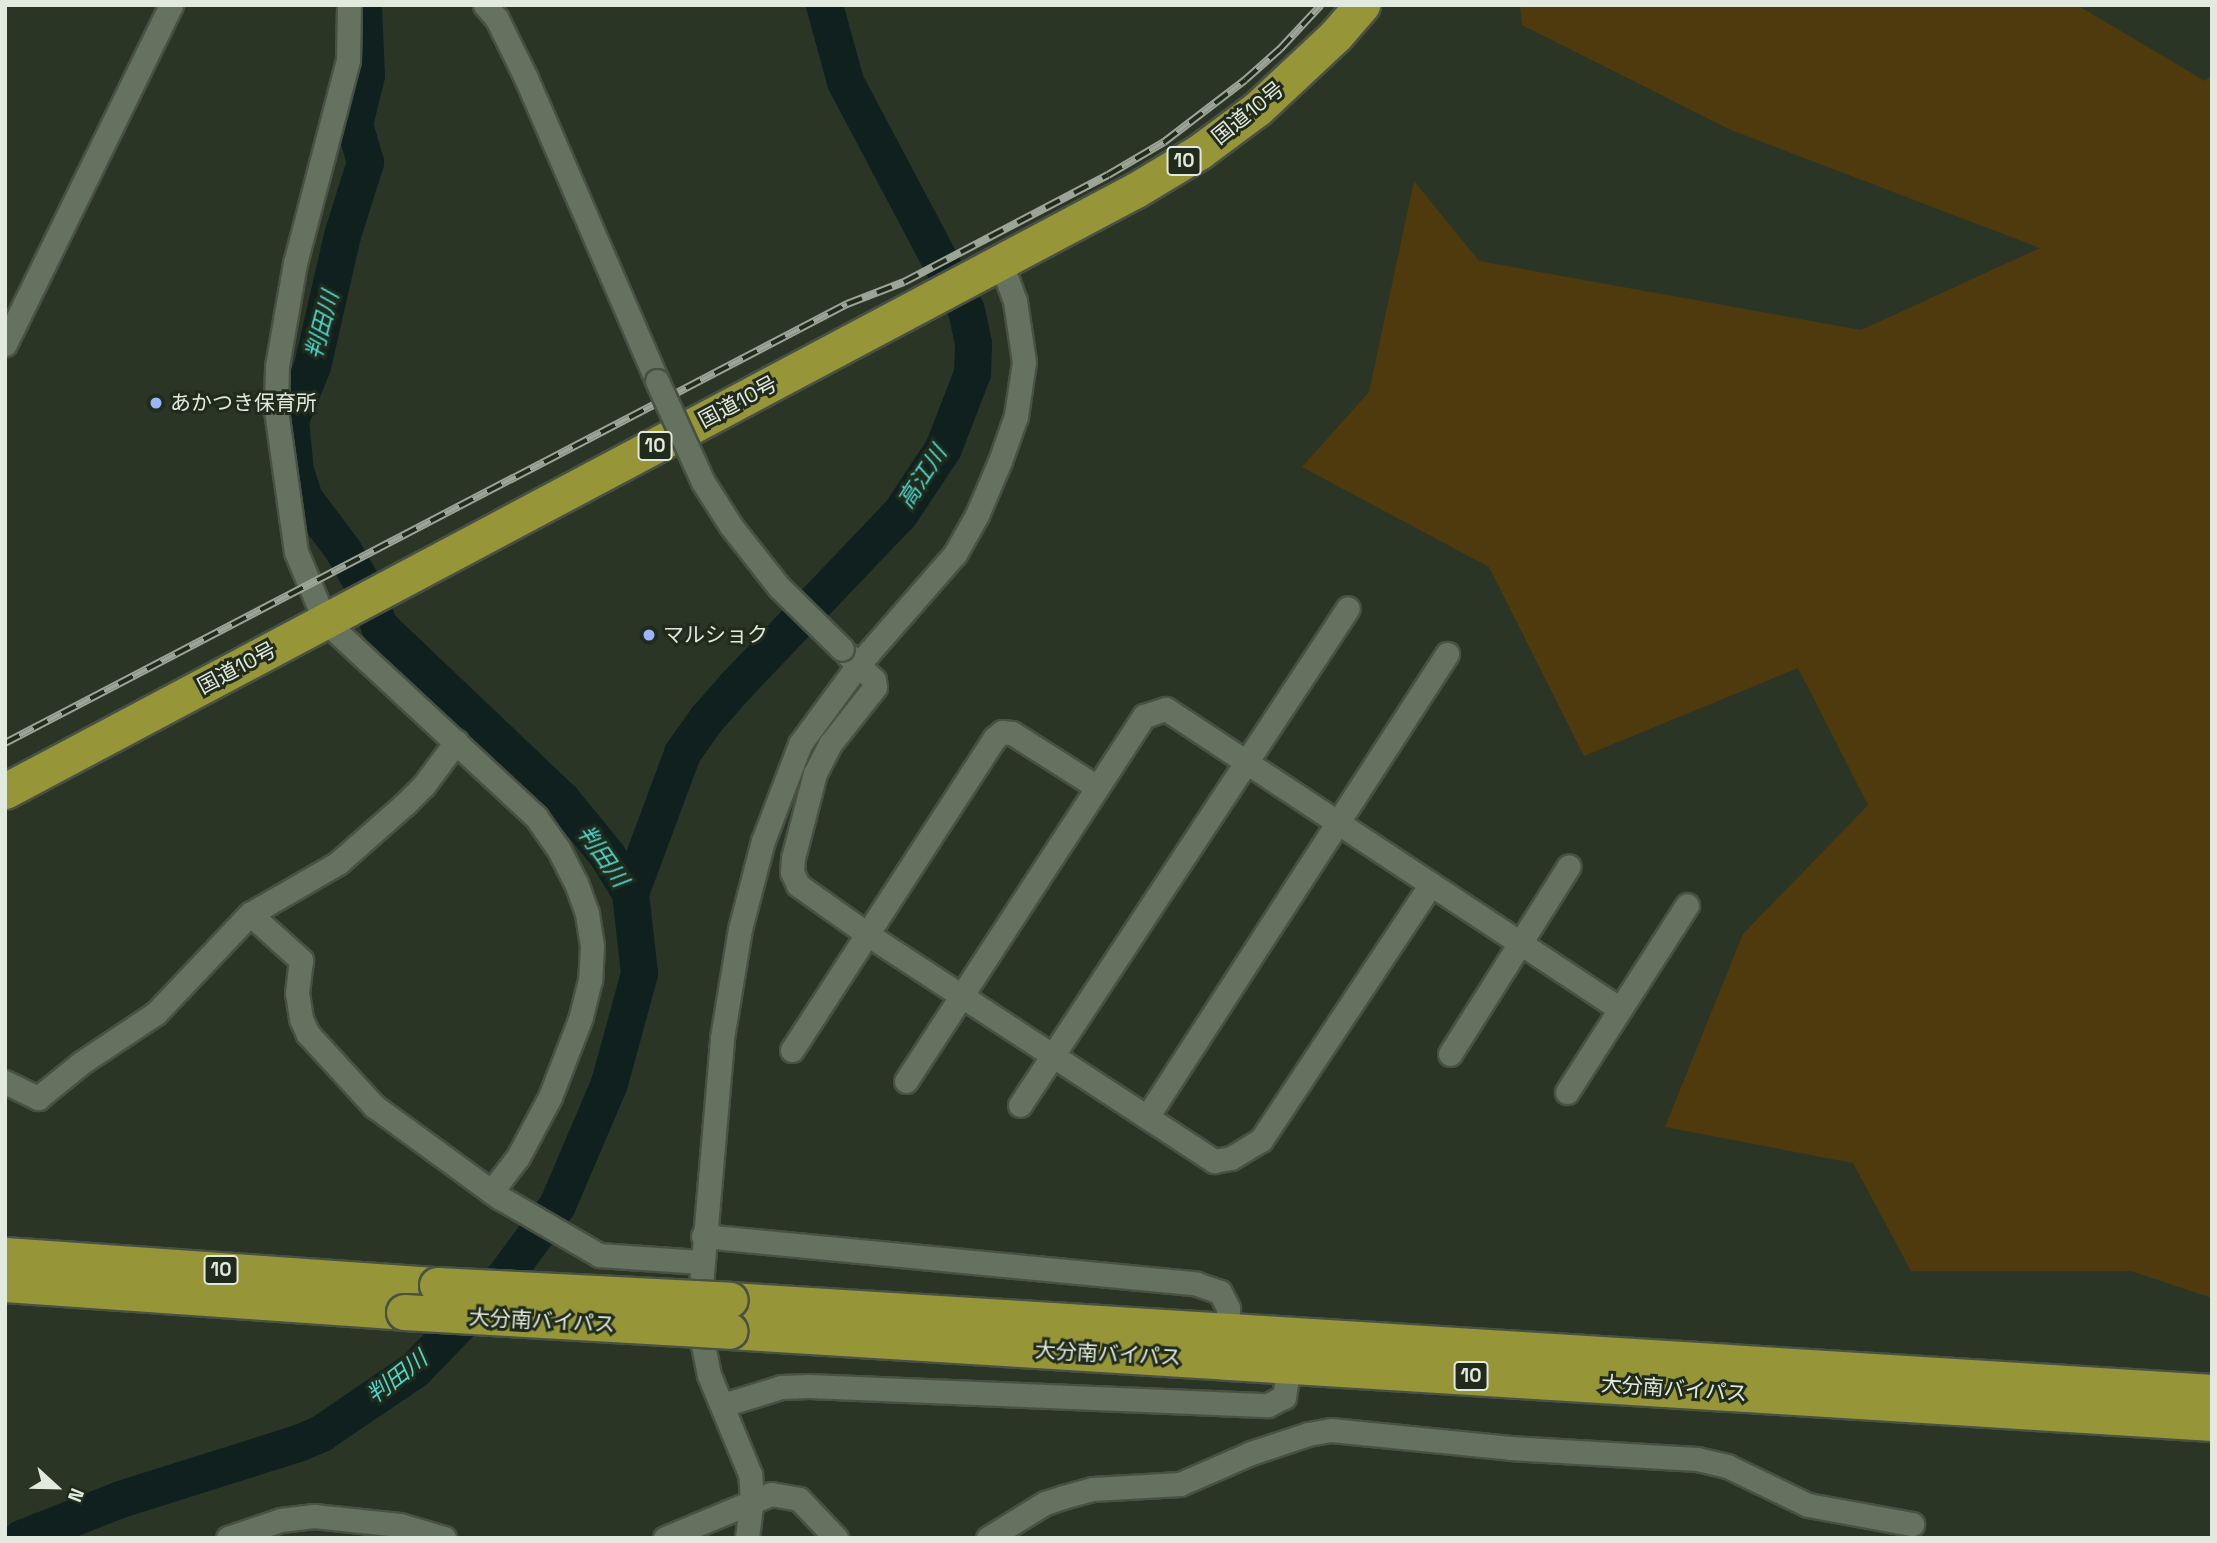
<!DOCTYPE html>
<meta charset="utf-8">
<style>
body{margin:0}
#map{position:relative;width:2217px;height:1543px;overflow:hidden;background:#2a3525;font-family:"Space Grotesk","Noto Sans JP",sans-serif}
div>[style]{position:absolute}
[style*='--x']{left:calc(var(--x)*1px);top:calc(var(--y)*1px);width:calc(var(--w)*1px);rotate:calc(var(--a)*1deg)}
.green>*{inset:0;background:#4f3a0d}
.river>*{height:37px;margin:-18.5px;padding:0 18.5px;transform-origin:18.5px;border-radius:18.5px;background:#0f201f}
.roads{filter:drop-shadow(2px 0 #485143) drop-shadow(-2px 0 #485143) drop-shadow(0 2px #485143) drop-shadow(0 -2px #485143)}
.minor>*{height:23px;margin:-11.5px;padding:0 11.5px;transform-origin:11.5px;border-radius:11.5px;background:#65725f}
.highway>*{height:35px;margin:-17.5px;padding:0 17.5px;transform-origin:17.5px;border-radius:17.5px;background:#969639}
.rail>*{height:8px;margin-top:-4px;transform-origin:0;background:repeating-linear-gradient(90deg,#202b1b 0 16px,#9ca498 0 32px);box-sizing:border-box;border-block:2px solid #9ca498}
.bridges{filter:drop-shadow(2px 0 #485143) drop-shadow(-2px 0 #485143) drop-shadow(0 2px #485143) drop-shadow(0 -2px #485143)}
.minor-bridge>*{height:23px;margin:-11.5px;padding:0 11.5px;transform-origin:11.5px;border-radius:11.5px;background:#65725f}
.highway-bridge>*{height:35px;margin:-17.5px;padding:0 17.5px;transform-origin:17.5px;border-radius:17.5px;background:#969639}
.dots>*{width:19px;height:19px;translate:-50% -50%;box-sizing:border-box;border:4px solid #202b1b;border-radius:50%}
span{translate:-50% -50%;white-space:nowrap;text-align:center;line-height:1.15;-webkit-text-stroke:6px #202b1b;paint-order:stroke}
.shield-label span{padding:2px 5px;background:#202b1b;border:2px solid;border-radius:5px;-webkit-text-stroke-width:0}
.shield-label{font-size:19px;color:#e2e9de;font-weight:700}
.street-label{font-size:21px;color:#e2e9de}
.poi-label{font-size:21px;color:#e2e9de}
.left{translate:0 -50%;text-align:left}
.water-label{font-size:23px;color:#4bd7ce;font-style:italic}
.frame{position:absolute;inset:0;border:7px solid #e2e9de;pointer-events:none}
.north{position:absolute;left:21px;top:1452px;width:70px;height:70px;-webkit-text-stroke:5px #202b1b;paint-order:stroke;rotate:112deg;font-size:19px;font-weight:700;line-height:28px;text-align:center;color:#e2e9de}
.north::after{content:'';display:block;margin:auto;width:24px;height:32px;background:#e2e9de;clip-path:polygon(50% 0,100% 100%,50% 72%,0 100%)}
</style>
<div id="map">
<div class="green">
<div style="clip-path:polygon(1520px 5px,2077px 5px,2205px 81px,2212px 74px,2212px 1298px,2131px 1271px,1911px 1271px,1853px 1163px,1665px 1127px,1743px 934px,1868px 805px,1798px 668px,1584px 756px,1489px 567px,1302px 467px,1369px 392px,1414px 181px,1479px 261px,1861px 330px,2040px 248px,1731px 130px,1522px 25px)"></div>
</div>
<div class="river">
<div style="--x:630;--y:893;--w:149;--a:-69.6"></div>
<div style="--x:682;--y:753;--w:42;--a:-54.8"></div>
<div style="--x:706;--y:719;--w:44;--a:-48.7"></div>
<div style="--x:735;--y:686;--w:239;--a:-46.4"></div>
<div style="--x:900;--y:513;--w:78;--a:-56.5"></div>
<div style="--x:943;--y:448;--w:80;--a:-68.9"></div>
<div style="--x:972;--y:373;--w:30;--a:-88"></div>
<div style="--x:973;--y:343;--w:34;--a:-102"></div>
<div style="--x:966;--y:310;--w:259;--a:-117.9"></div>
<div style="--x:845;--y:81;--w:79;--a:-105.4"></div>
<div style="--x:21;--y:1538;--w:106;--a:-21.5"></div>
<div style="--x:120;--y:1499;--w:187;--a:-17.5"></div>
<div style="--x:298;--y:1443;--w:25;--a:-23"></div>
<div style="--x:321;--y:1433;--w:114;--a:-34.2"></div>
<div style="--x:415;--y:1369;--w:127;--a:-46"></div>
<div style="--x:503;--y:1278;--w:91;--a:-53.5"></div>
<div style="--x:557;--y:1205;--w:133;--a:-66.9"></div>
<div style="--x:609;--y:1083;--w:114;--a:-74.7"></div>
<div style="--x:639;--y:973;--w:81;--a:-96.4"></div>
<div style="--x:630;--y:893;--w:44;--a:-121.2"></div>
<div style="--x:607;--y:855;--w:71;--a:-129.3"></div>
<div style="--x:562;--y:800;--w:253;--a:-136.4"></div>
<div style="--x:379;--y:626;--w:42;--a:-111"></div>
<div style="--x:364;--y:587;--w:43;--a:-119.6"></div>
<div style="--x:343;--y:550;--w:65;--a:-126.9"></div>
<div style="--x:304;--y:498;--w:28;--a:-108"></div>
<div style="--x:295;--y:471;--w:51;--a:-95.6"></div>
<div style="--x:290;--y:420;--w:58;--a:-67.8"></div>
<div style="--x:312;--y:366;--w:134;--a:-77.1"></div>
<div style="--x:342;--y:235;--w:77;--a:-72.5"></div>
<div style="--x:365;--y:162;--w:40;--a:-106"></div>
<div style="--x:354;--y:124;--w:50;--a:-76.2"></div>
<div style="--x:366;--y:75;--w:70;--a:-92.5"></div>
</div>
<div class="roads">
<div class="minor">
<div style="--x:349;--y:5;--w:55;--a:91"></div>
<div style="--x:348;--y:60;--w:210;--a:104.6"></div>
<div style="--x:295;--y:263;--w:105;--a:99.9"></div>
<div style="--x:277;--y:366;--w:44;--a:91.3"></div>
<div style="--x:276;--y:410;--w:143;--a:82"></div>
<div style="--x:296;--y:552;--w:75;--a:67.2"></div>
<div style="--x:325;--y:621;--w:288;--a:42.9"></div>
<div style="--x:536;--y:817;--w:38;--a:55"></div>
<div style="--x:558;--y:848;--w:39;--a:63"></div>
<div style="--x:576;--y:883;--w:33;--a:70"></div>
<div style="--x:587;--y:914;--w:32;--a:81"></div>
<div style="--x:592;--y:946;--w:34;--a:93"></div>
<div style="--x:590;--y:980;--w:38;--a:104"></div>
<div style="--x:581;--y:1017;--w:86;--a:111.2"></div>
<div style="--x:550;--y:1097;--w:68;--a:118.1"></div>
<div style="--x:518;--y:1157;--w:44;--a:127.6"></div>
<div style="--x:485;--y:5;--w:18;--a:49"></div>
<div style="--x:497;--y:19;--w:66;--a:63.8"></div>
<div style="--x:526;--y:78;--w:330;--a:66.6"></div>
<div style="--x:5;--y:344;--w:377;--a:-63.9"></div>
<div style="--x:848;--y:655;--w:36;--a:44"></div>
<div style="--x:874;--y:680;--w:7;--a:82"></div>
<div style="--x:875;--y:687;--w:73;--a:128.3"></div>
<div style="--x:830;--y:744;--w:33;--a:117"></div>
<div style="--x:815;--y:773;--w:88;--a:104.5"></div>
<div style="--x:793;--y:858;--w:14;--a:94"></div>
<div style="--x:792;--y:872;--w:14;--a:65"></div>
<div style="--x:798;--y:885;--w:85;--a:35.4"></div>
<div style="--x:867;--y:934;--w:415;--a:33.2"></div>
<div style="--x:1214;--y:1161;--w:17;--a:-10"></div>
<div style="--x:1231;--y:1158;--w:35;--a:-31"></div>
<div style="--x:1261;--y:1140;--w:307;--a:-56.4"></div>
<div style="--x:250;--y:914;--w:69;--a:42"></div>
<div style="--x:301;--y:960;--w:33;--a:97"></div>
<div style="--x:297;--y:993;--w:26;--a:81"></div>
<div style="--x:301;--y:1019;--w:17;--a:65"></div>
<div style="--x:308;--y:1034;--w:98;--a:47.5"></div>
<div style="--x:374;--y:1106;--w:155;--a:36.1"></div>
<div style="--x:499;--y:1197;--w:116;--a:30.1"></div>
<div style="--x:599;--y:1255;--w:102;--a:3.9"></div>
<div style="--x:792;--y:1050;--w:372;--a:-57"></div>
<div style="--x:995;--y:738;--w:9;--a:-41"></div>
<div style="--x:1002;--y:732;--w:10;--a:6"></div>
<div style="--x:1012;--y:733;--w:101;--a:32.4"></div>
<div style="--x:1450;--y:1054;--w:222;--a:-57.7"></div>
<div style="--x:906;--y:1081;--w:436;--a:-56.9"></div>
<div style="--x:1144;--y:716;--w:23;--a:-18"></div>
<div style="--x:1166;--y:709;--w:544;--a:33.46"></div>
<div style="--x:5;--y:1082;--w:37;--a:26"></div>
<div style="--x:38;--y:1098;--w:55;--a:-39.1"></div>
<div style="--x:81;--y:1063;--w:90;--a:-33.7"></div>
<div style="--x:156;--y:1013;--w:137;--a:-46.5"></div>
<div style="--x:250;--y:914;--w:102;--a:-30.1"></div>
<div style="--x:338;--y:863;--w:89;--a:-41.4"></div>
<div style="--x:405;--y:804;--w:27;--a:-45"></div>
<div style="--x:424;--y:785;--w:54;--a:-53.3"></div>
<div style="--x:1567;--y:1092;--w:222;--a:-57.3"></div>
<div style="--x:1020;--y:1105;--w:595;--a:-56.58"></div>
<div style="--x:1147;--y:1117;--w:552;--a:-57.06"></div>
<div style="--x:703;--y:1236;--w:496;--a:5.5"></div>
<div style="--x:1197;--y:1284;--w:24;--a:19"></div>
<div style="--x:1220;--y:1292;--w:18;--a:63"></div>
<div style="--x:1228;--y:1308;--w:22;--a:90"></div>
<div style="--x:723;--y:1405;--w:61;--a:-17.2"></div>
<div style="--x:781;--y:1387;--w:28;--a:-2"></div>
<div style="--x:809;--y:1386;--w:459;--a:2.4"></div>
<div style="--x:1268;--y:1405;--w:18;--a:-27"></div>
<div style="--x:1284;--y:1397;--w:32;--a:-81"></div>
<div style="--x:228;--y:1538;--w:56;--a:-18.8"></div>
<div style="--x:281;--y:1520;--w:33;--a:-7"></div>
<div style="--x:314;--y:1516;--w:86;--a:6"></div>
<div style="--x:400;--y:1525;--w:46;--a:16.5"></div>
<div style="--x:665;--y:1538;--w:115;--a:-22.5"></div>
<div style="--x:771;--y:1494;--w:28;--a:10"></div>
<div style="--x:799;--y:1499;--w:54;--a:46.5"></div>
<div style="--x:747;--y:1538;--w:38;--a:-83"></div>
<div style="--x:752;--y:1500;--w:26;--a:-94"></div>
<div style="--x:750;--y:1474;--w:107;--a:-112.5"></div>
<div style="--x:709;--y:1375;--w:56;--a:-101.3"></div>
<div style="--x:698;--y:1320;--w:283;--a:-85.1"></div>
<div style="--x:722;--y:1038;--w:110;--a:-80.6"></div>
<div style="--x:740;--y:929;--w:91;--a:-75.4"></div>
<div style="--x:763;--y:841;--w:104;--a:-69.1"></div>
<div style="--x:800;--y:744;--w:98;--a:-53.7"></div>
<div style="--x:858;--y:665;--w:147;--a:-48.9"></div>
<div style="--x:955;--y:554;--w:45;--a:-60.6"></div>
<div style="--x:977;--y:515;--w:59;--a:-66.9"></div>
<div style="--x:1000;--y:461;--w:48;--a:-70.4"></div>
<div style="--x:1016;--y:416;--w:55;--a:-81.6"></div>
<div style="--x:1024;--y:362;--w:62;--a:-98.4"></div>
<div style="--x:1015;--y:301;--w:40;--a:-110.2"></div>
<div style="--x:988;--y:1538;--w:67;--a:-31.6"></div>
<div style="--x:1045;--y:1503;--w:19;--a:-18"></div>
<div style="--x:1063;--y:1497;--w:31;--a:-15"></div>
<div style="--x:1093;--y:1489;--w:87;--a:-3.3"></div>
<div style="--x:1180;--y:1484;--w:77;--a:-23.6"></div>
<div style="--x:1251;--y:1453;--w:60;--a:-18.4"></div>
<div style="--x:1308;--y:1434;--w:23;--a:-10"></div>
<div style="--x:1331;--y:1430;--w:180;--a:5.7"></div>
<div style="--x:1510;--y:1448;--w:187;--a:3.4"></div>
<div style="--x:1697;--y:1459;--w:31;--a:13"></div>
<div style="--x:1727;--y:1466;--w:90;--a:25.7"></div>
<div style="--x:1808;--y:1505;--w:106;--a:10.4"></div>
</div>
<div class="highway">
<div style="--x:5;--y:791;--w:1281;--a:-27.99"></div>
<div style="--x:1136;--y:190;--w:74;--a:-31.1"></div>
<div style="--x:1199;--y:152;--w:72;--a:-36.6"></div>
<div style="--x:1257;--y:109;--w:108;--a:-43.1"></div>
<div style="--x:1336;--y:35;--w:40;--a:-49"></div>
<div style="--x:5;--y:1255;--w:433;--a:4"></div>
<div style="--x:5;--y:1284;--w:400;--a:4"></div>
<div style="--x:730;--y:1300;--w:1485;--a:3.55"></div>
<div style="--x:729;--y:1331;--w:1486;--a:3.55"></div>
</div>
</div>
<div class="rail">
<div style="--x:5;--y:743;--w:950;--a:-27.54"></div>
<div style="--x:847;--y:304;--w:61;--a:-21.1"></div>
<div style="--x:904;--y:282;--w:230;--a:-27.7"></div>
<div style="--x:1108;--y:175;--w:65;--a:-30.5"></div>
<div style="--x:1164;--y:142;--w:102;--a:-37.4"></div>
<div style="--x:1245;--y:80;--w:47;--a:-41.5"></div>
<div style="--x:1280;--y:49;--w:60;--a:-47"></div>
</div>
<div class="bridges">
<div class="minor-bridge">
<div style="--x:657;--y:381;--w:111;--a:65.5"></div>
<div style="--x:703;--y:482;--w:52;--a:57.5"></div>
<div style="--x:731;--y:526;--w:78;--a:51.8"></div>
<div style="--x:779;--y:587;--w:88;--a:44.5"></div>
</div>
<div class="highway-bridge">
<div style="--x:437;--y:1285;--w:293;--a:2.9"></div>
<div style="--x:404;--y:1312;--w:326;--a:3.3"></div>
</div>
</div>
<div class="dots">
<div style="left:156px;top:403px;background:#9ab5fd"></div>
<div style="left:649px;top:635px;background:#9ab5fd"></div>
</div>
<div class="shield-label">
<span style="left:1184px;top:161px">10</span>
<span style="left:655px;top:446px">10</span>
<span style="left:221px;top:1270px">10</span>
<span style="left:1471px;top:1376px">10</span>
</div>
<div class="street-label">
<span style="left:1248px;top:113px;rotate:-39deg">国道10号</span>
<span style="left:738px;top:402px;rotate:-28deg">国道10号</span>
<span style="left:237px;top:668px;rotate:-28deg">国道10号</span>
<span style="left:542px;top:1321px;rotate:3deg">大分南バイパス</span>
<span style="left:1108px;top:1354px;rotate:3deg">大分南バイパス</span>
<span style="left:1674px;top:1389px;rotate:4deg">大分南バイパス</span>
</div>
<div class="poi-label">
<span class="left" style="left:170px;top:403px">あかつき保育所</span>
<span class="left" style="left:663px;top:635px">マルショク</span>
</div>
<div class="water-label">
<span style="left:322px;top:325px;rotate:-75deg">判田川</span>
<span style="left:922px;top:477px;rotate:-57deg">高江川</span>
<span style="left:603px;top:856px;rotate:55deg">判田川</span>
<span style="left:397px;top:1377px;rotate:-38deg">判田川</span>
</div>
<div class="frame"></div>
<div class="north">N</div>
</div>
